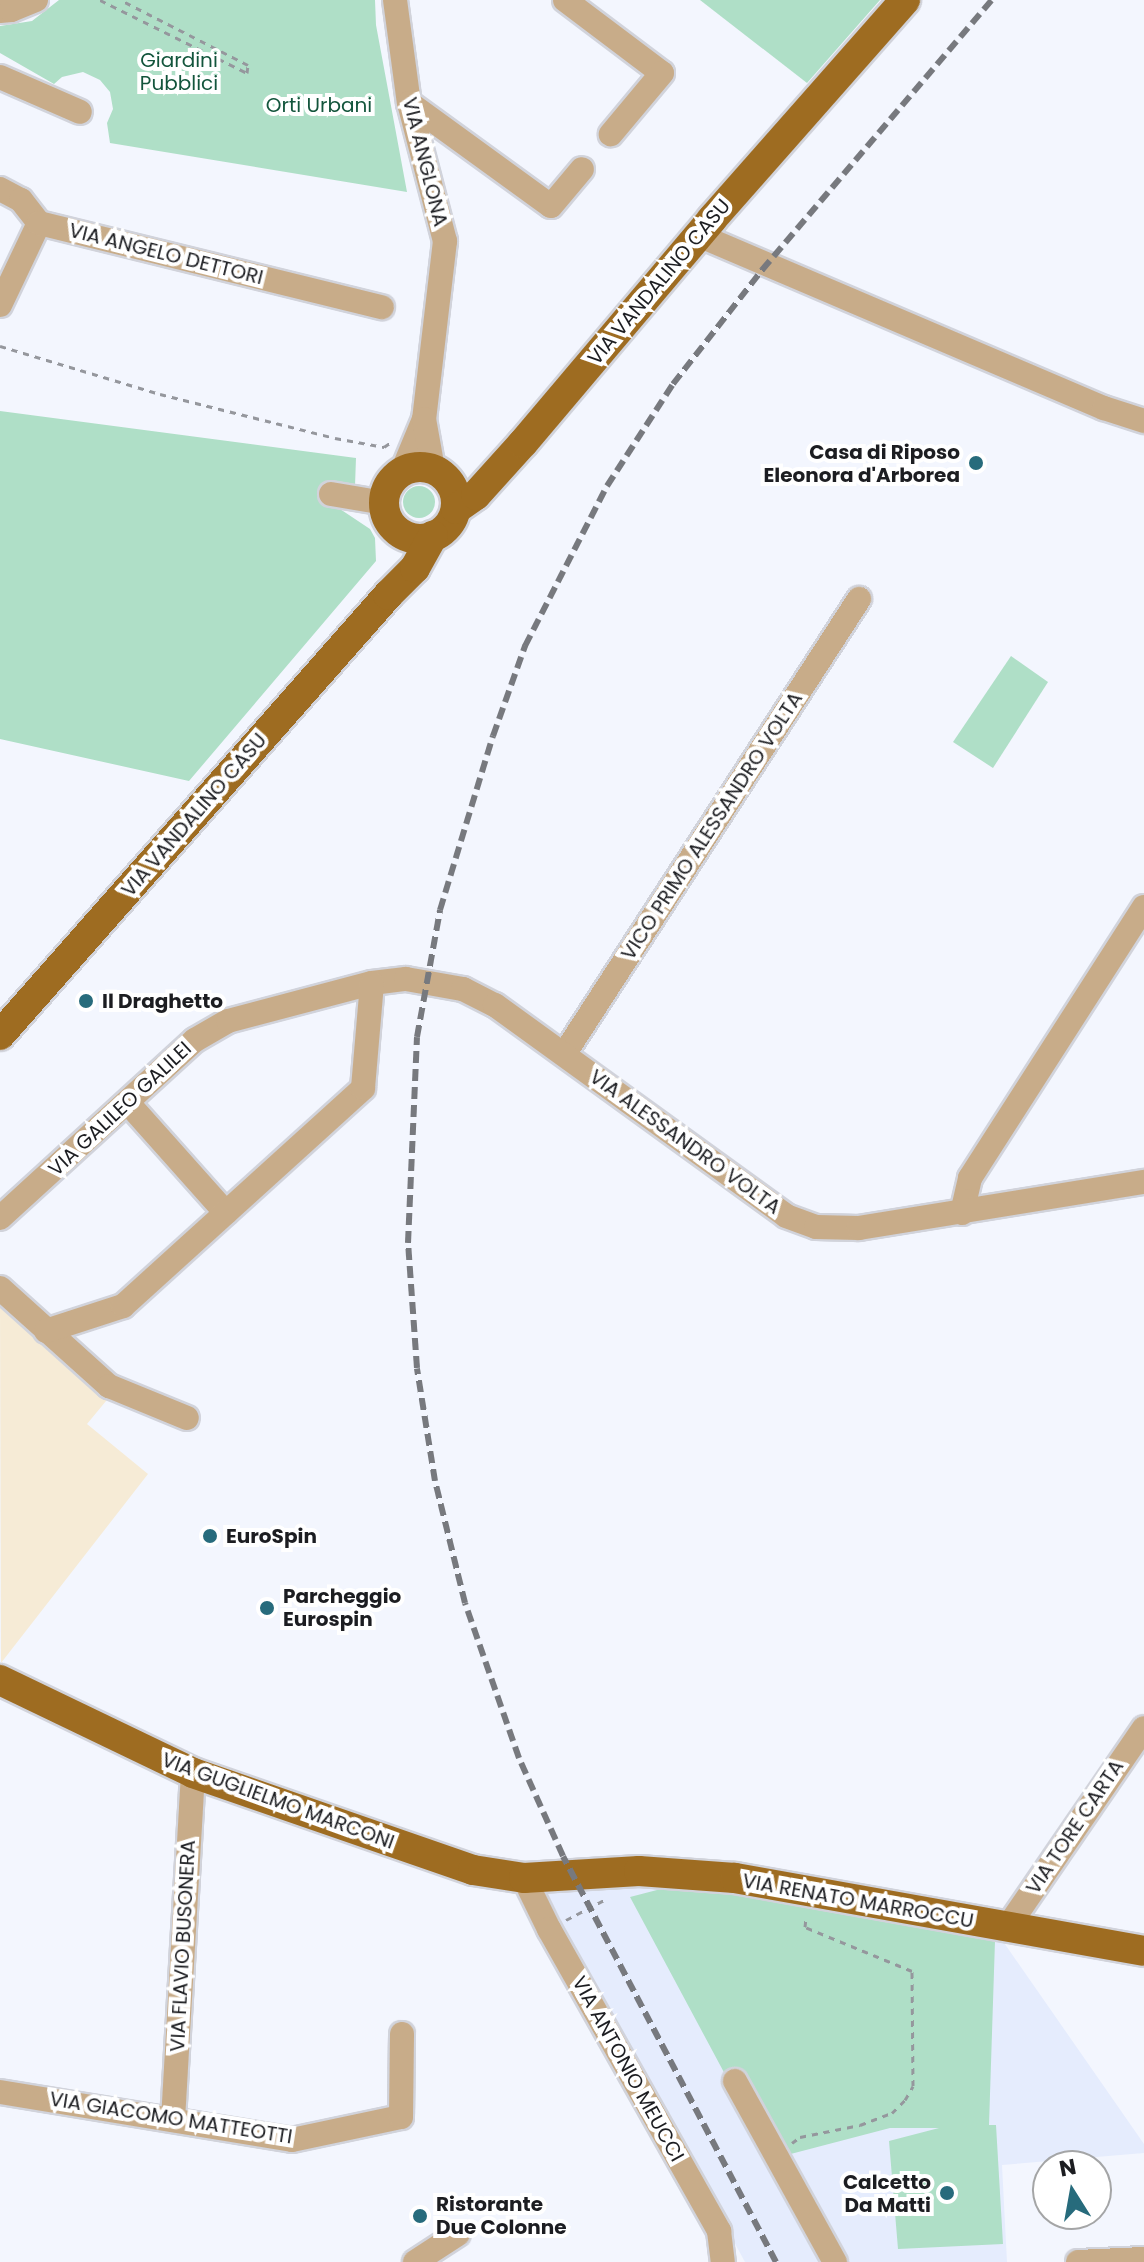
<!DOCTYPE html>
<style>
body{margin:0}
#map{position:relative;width:1144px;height:2262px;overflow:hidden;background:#f3f6fe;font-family:Poppins,sans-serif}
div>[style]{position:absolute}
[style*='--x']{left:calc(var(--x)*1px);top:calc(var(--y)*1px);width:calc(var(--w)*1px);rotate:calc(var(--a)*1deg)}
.built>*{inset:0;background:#e5ecfd}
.education>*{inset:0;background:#f6ebd6}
.green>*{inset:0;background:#afdfc7}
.round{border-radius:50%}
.path>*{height:3px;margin-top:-1.5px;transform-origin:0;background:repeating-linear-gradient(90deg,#95979d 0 6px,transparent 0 12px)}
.roads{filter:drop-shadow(2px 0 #d1d3db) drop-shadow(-2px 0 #d1d3db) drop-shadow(0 2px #d1d3db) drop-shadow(0 -2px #d1d3db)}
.minor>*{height:24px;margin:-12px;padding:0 12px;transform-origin:12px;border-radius:12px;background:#c8ac89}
.major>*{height:30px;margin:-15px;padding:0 15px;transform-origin:15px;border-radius:15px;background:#9e6c21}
.major>.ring{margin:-15px;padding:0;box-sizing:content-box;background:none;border:30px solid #9e6c21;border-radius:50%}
.rail>*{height:6px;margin-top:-3px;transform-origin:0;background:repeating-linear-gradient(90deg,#77797e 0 12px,transparent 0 18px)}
.dots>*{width:22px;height:22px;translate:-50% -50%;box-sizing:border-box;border:4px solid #fff;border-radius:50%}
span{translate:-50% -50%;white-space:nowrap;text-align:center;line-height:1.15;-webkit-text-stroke:8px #fff;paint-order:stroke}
.park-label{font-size:20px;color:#13553c}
.street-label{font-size:20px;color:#1c1d21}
.poi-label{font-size:20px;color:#1c1d21;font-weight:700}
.right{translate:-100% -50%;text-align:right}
.left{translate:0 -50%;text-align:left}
.north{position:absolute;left:1032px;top:2150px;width:80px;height:80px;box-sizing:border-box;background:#fff;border:2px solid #a4a5a6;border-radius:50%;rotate:349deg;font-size:22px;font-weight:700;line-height:32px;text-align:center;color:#1c1d21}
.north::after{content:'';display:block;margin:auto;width:28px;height:36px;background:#276b7c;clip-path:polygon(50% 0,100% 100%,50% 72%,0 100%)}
</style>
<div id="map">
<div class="built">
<div style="clip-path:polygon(703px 1884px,1000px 1937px,1144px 2144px,1144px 2153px,1002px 2165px,1007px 2262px,745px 2262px,540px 1886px)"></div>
</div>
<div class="education">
<div style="clip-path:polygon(0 1301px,111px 1395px,87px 1424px,148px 1474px,1px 1663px)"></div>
</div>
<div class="green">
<div style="clip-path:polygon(59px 0,375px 0,376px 25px,407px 192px,110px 143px,107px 123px,113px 109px,110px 92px,100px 80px,83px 72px,62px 77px,54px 84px,0 53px,0 26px,32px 21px)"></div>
<div style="clip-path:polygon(700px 0,880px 0,807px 83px)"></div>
<div style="clip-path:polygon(0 411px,356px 458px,355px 486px,332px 484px,331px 503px,370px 529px,375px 538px,376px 561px,189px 781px,0 739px)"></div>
<div class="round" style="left:403px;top:486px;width:32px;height:32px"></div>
<div style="clip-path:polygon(1011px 656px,1048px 682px,993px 768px,953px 742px)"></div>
<div style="clip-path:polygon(684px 1883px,995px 1941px,989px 2125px,996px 2125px,1003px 2244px,898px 2249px,889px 2141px,939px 2128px,890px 2128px,783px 2156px,742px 2106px,630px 1897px)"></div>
</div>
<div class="path">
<div style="--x:100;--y:0;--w:164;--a:26.4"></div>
<div style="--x:247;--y:73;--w:8;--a:-83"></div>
<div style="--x:248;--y:65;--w:143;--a:-152.9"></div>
<div style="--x:0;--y:346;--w:167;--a:16.7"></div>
<div style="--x:160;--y:394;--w:180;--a:14.1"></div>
<div style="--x:335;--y:438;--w:50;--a:10.4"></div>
<div style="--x:384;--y:447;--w:7;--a:-34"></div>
<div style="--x:566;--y:1920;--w:45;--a:-27.7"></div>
<div style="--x:792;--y:2143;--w:10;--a:-37"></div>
<div style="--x:800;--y:2137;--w:61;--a:-11.3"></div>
<div style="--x:860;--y:2125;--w:34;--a:-21"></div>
<div style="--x:892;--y:2113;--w:18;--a:-45"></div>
<div style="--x:905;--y:2100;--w:16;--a:-60"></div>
<div style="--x:913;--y:2086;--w:115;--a:-90.5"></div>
<div style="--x:912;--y:1971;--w:116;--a:-157.6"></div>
<div style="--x:805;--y:1927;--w:10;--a:-84"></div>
</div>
<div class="roads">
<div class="minor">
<div style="--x:395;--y:0;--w:104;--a:82.3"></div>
<div style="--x:409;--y:103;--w:143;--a:75.4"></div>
<div style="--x:445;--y:241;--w:179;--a:96.7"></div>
<div style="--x:424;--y:419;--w:57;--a:112.5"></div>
<div style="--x:565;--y:0;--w:121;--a:37"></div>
<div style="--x:662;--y:73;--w:80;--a:129.9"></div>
<div style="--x:0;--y:11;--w:11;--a:-5"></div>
<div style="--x:11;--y:10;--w:27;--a:-22"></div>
<div style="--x:0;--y:77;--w:87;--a:23.6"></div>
<div style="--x:409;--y:103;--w:175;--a:36"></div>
<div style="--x:551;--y:206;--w:48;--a:-50"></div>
<div style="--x:0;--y:189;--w:24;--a:28"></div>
<div style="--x:21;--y:200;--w:29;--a:52"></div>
<div style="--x:698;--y:235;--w:441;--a:23.1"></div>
<div style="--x:1104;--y:408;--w:42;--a:18"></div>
<div style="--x:0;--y:305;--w:91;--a:-64.6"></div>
<div style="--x:39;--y:223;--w:353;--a:13.8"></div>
<div style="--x:424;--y:419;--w:51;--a:79.8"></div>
<div style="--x:331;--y:494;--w:54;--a:9.6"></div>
<div style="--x:565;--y:1053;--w:541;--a:-57.07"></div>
<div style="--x:128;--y:1103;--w:147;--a:48.3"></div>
<div style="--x:962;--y:1213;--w:36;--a:-77"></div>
<div style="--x:970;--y:1178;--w:322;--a:-57.3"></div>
<div style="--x:0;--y:1218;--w:264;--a:-42.4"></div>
<div style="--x:195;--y:1040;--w:38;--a:-30"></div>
<div style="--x:228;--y:1021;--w:149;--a:-14.8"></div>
<div style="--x:372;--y:983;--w:34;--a:-7"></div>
<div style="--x:406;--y:979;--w:58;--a:10"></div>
<div style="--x:463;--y:989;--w:36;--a:27"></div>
<div style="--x:495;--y:1005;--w:359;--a:35.9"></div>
<div style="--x:786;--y:1216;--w:32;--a:20"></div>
<div style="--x:816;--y:1227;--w:43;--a:1.3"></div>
<div style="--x:859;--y:1228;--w:289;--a:-9.2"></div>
<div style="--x:0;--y:1288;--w:147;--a:42"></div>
<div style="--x:109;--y:1386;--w:84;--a:22.3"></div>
<div style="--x:46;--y:1331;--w:81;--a:-18"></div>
<div style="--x:123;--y:1306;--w:324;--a:-42.2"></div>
<div style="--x:363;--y:1088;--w:105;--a:-85.1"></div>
<div style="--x:524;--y:1878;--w:57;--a:63.9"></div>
<div style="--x:549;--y:1929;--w:347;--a:60.6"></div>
<div style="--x:719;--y:2231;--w:31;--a:83"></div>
<div style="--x:1007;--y:1928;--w:242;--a:-55.6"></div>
<div style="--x:735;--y:2081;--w:207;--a:61.1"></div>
<div style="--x:0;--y:2092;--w:296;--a:9.3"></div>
<div style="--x:292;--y:2140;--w:111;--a:-11.9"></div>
<div style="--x:401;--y:2117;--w:83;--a:-89.3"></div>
<div style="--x:173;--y:2120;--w:348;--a:-86.7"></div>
<div style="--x:415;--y:2262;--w:51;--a:-33.1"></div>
<div style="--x:1078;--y:2262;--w:66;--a:-2.6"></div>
</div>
<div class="major">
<div class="ring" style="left:384px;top:467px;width:42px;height:42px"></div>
<div style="--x:456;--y:509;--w:24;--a:-35"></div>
<div style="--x:476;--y:495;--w:70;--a:-47.9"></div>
<div style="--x:523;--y:443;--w:293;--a:-49.8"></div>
<div style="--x:712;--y:219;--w:292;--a:-48.6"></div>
<div style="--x:0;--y:1035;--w:587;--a:-48.59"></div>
<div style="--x:388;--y:595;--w:38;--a:-45"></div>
<div style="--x:415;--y:568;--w:37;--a:-61"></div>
<div style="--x:0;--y:1680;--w:214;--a:25.7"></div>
<div style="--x:193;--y:1773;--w:296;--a:19.1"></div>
<div style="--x:473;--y:1870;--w:52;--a:8.9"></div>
<div style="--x:524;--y:1878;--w:115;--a:-3.5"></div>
<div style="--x:639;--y:1871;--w:96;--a:4.2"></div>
<div style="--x:735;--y:1878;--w:415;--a:10.1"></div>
</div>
</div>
<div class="rail">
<div style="--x:776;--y:2262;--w:458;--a:-117.7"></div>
<div style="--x:563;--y:1856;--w:107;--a:-114.2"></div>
<div style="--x:519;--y:1758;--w:164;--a:-109.2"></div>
<div style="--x:465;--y:1603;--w:126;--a:-103.8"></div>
<div style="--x:435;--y:1481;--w:114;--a:-99.1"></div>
<div style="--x:417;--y:1368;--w:125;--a:-94.1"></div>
<div style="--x:408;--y:1243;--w:206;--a:-87.5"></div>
<div style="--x:417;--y:1037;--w:129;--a:-79.7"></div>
<div style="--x:440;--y:910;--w:182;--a:-73.1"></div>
<div style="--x:493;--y:736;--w:96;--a:-70.4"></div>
<div style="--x:525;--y:646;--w:180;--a:-62.9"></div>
<div style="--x:607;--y:486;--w:121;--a:-57.1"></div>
<div style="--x:673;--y:384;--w:145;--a:-52"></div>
<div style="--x:762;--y:270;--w:355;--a:-49.6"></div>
</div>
<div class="dots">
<div style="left:976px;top:463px;background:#276b7c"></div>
<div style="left:86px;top:1001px;background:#276b7c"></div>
<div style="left:210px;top:1536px;background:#276b7c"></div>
<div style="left:267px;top:1608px;background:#276b7c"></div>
<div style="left:947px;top:2193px;background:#276b7c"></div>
<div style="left:420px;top:2216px;background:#276b7c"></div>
</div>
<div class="park-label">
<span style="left:179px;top:72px">Giardini<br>Pubblici</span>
<span style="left:319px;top:105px">Orti Urbani</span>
</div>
<div class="street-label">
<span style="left:425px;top:162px;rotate:76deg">VIA ANGLONA</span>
<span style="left:166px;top:254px;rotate:14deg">VIA ANGELO DETTORI</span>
<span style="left:659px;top:282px;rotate:-50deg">VIA VANDALINO CASU</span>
<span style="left:194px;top:815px;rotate:-49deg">VIA VANDALINO CASU</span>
<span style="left:712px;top:826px;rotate:-57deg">VICO PRIMO ALESSANDRO VOLTA</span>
<span style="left:120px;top:1109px;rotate:-43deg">VIA GALILEO GALILEI</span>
<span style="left:685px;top:1142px;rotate:36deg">VIA ALESSANDRO VOLTA</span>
<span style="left:278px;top:1801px;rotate:20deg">VIA GUGLIELMO MARCONI</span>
<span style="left:1075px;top:1827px;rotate:-56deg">VIA TORE CARTA</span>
<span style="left:858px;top:1901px;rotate:10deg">VIA RENATO MARROCCU</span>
<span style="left:183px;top:1946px;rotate:-87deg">VIA FLAVIO BUSONERA</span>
<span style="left:628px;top:2069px;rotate:61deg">VIA ANTONIO MEUCCI</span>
<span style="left:171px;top:2118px;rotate:9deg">VIA GIACOMO MATTEOTTI</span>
</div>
<div class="poi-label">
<span class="right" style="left:960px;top:464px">Casa di Riposo<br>Eleonora d'Arborea</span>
<span class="left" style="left:102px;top:1001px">Il Draghetto</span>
<span class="left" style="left:226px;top:1536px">EuroSpin</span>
<span class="left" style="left:283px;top:1608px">Parcheggio<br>Eurospin</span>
<span class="right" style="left:931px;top:2194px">Calcetto<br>Da Matti</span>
<span class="left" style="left:436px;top:2216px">Ristorante<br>Due Colonne</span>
</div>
<div class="north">N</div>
</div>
